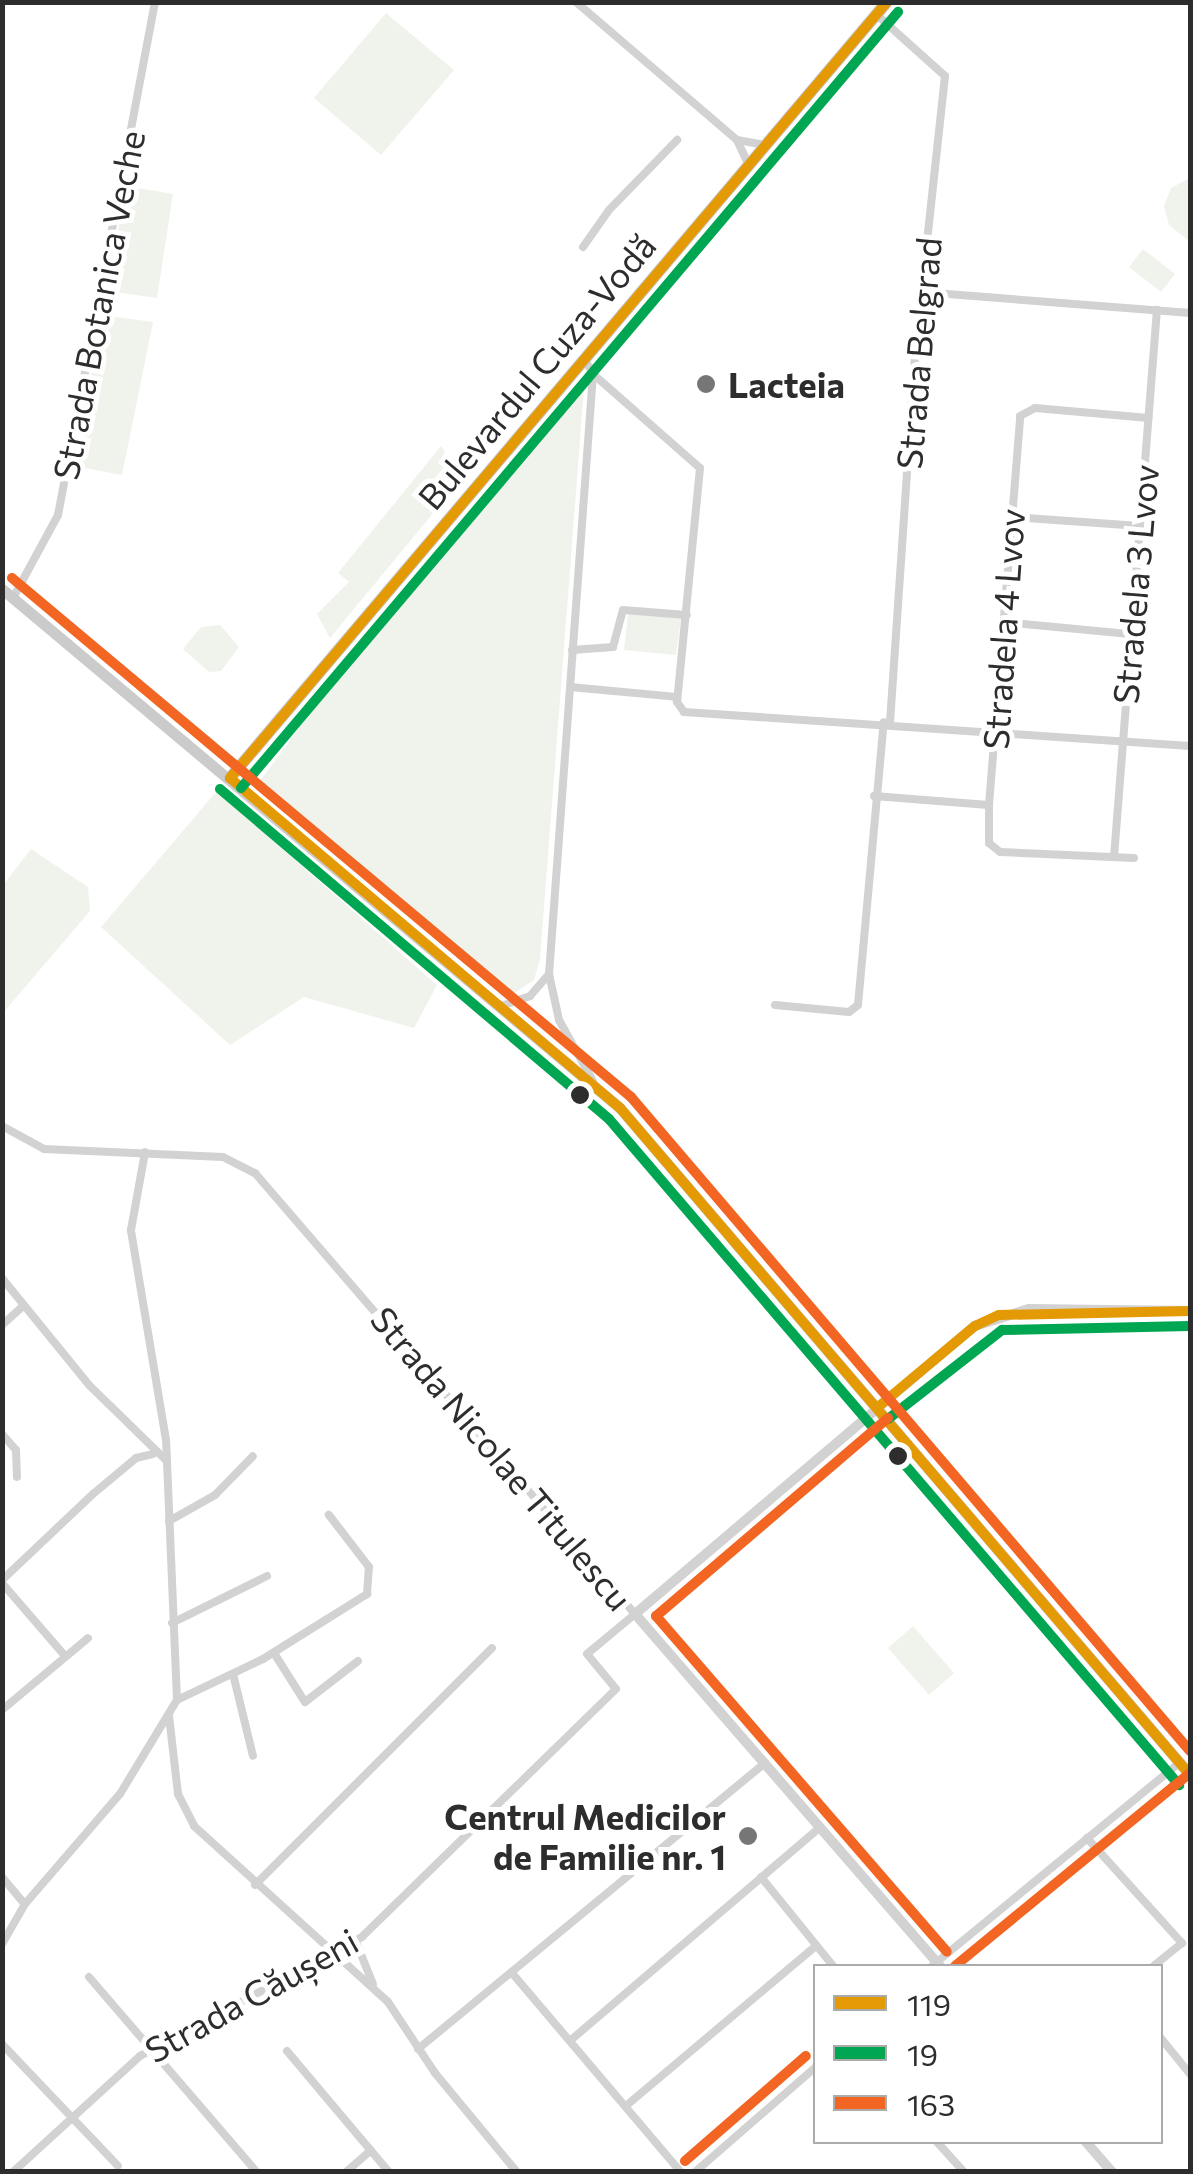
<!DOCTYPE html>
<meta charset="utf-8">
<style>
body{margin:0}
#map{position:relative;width:1193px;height:2174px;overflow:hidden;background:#fff;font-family:Commissioner,sans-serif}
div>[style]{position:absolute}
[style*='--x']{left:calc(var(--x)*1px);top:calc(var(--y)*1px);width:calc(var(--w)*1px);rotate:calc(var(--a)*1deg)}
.green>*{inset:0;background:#f0f3ec}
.minor>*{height:8px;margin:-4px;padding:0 4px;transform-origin:4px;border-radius:4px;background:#d2d2d2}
.tertiary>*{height:10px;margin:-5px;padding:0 5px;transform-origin:5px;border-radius:5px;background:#d2d2d2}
.secondary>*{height:11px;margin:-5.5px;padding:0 5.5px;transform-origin:5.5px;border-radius:5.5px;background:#cbcbcb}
.primary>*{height:12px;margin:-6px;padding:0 6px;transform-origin:6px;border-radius:6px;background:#c5c5c5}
.bus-1>*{height:10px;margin:-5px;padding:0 5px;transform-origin:5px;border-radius:5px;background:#e39a04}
.bus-2>*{height:10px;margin:-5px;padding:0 5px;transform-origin:5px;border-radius:5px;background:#00a651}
.bus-3>*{height:10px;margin:-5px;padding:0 5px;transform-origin:5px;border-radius:5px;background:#f26522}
.dots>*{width:28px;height:28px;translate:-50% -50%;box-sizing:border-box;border:5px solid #fff;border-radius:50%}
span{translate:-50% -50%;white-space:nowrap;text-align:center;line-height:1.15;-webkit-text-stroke:10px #fff;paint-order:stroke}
.street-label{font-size:35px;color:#2d2d2d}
.poi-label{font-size:35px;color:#2d2d2d;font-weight:700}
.left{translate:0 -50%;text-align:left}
.right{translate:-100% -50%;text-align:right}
.frame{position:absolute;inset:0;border:5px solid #2d2d2d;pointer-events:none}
.legend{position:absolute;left:813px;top:1964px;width:350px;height:180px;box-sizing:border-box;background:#fff;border:2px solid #ababab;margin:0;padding:12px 18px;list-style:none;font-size:30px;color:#2d2d2d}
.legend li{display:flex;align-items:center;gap:20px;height:50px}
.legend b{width:50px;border:2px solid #ababab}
</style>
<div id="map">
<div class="green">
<div style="clip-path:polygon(386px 13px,454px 70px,381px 155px,314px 98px)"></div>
<div style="clip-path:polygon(1190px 178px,1190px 242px,1169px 225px,1164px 206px,1171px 188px)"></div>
<div style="clip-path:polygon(126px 186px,173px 194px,157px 298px,107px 291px)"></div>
<div style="clip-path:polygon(1143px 249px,1175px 274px,1161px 292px,1129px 267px)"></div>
<div style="clip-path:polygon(102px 315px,153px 322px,122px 475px,74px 466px)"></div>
<div style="clip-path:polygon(584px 388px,540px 959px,534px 980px,513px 994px,499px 990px,260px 781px,344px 667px)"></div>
<div style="clip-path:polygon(441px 446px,463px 477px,330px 638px,317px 614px,349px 582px,338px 573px)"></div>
<div style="clip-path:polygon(628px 614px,681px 618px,676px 655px,624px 650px)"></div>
<div style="clip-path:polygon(220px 625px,239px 647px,221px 671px,209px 672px,183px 649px,201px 627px)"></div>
<div style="clip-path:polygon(217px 791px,437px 985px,414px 1028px,304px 997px,230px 1045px,101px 927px)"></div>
<div style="clip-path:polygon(31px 849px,88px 887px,90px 911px,3px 1013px,3px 885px)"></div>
<div style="clip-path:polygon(913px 1626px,954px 1673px,929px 1695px,888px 1648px)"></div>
</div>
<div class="minor">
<div style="--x:576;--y:2;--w:212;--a:40.6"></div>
<div style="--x:737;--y:140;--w:29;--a:65"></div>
<div style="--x:877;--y:15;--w:91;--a:41.9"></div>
<div style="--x:945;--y:76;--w:267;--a:96.2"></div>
<div style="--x:916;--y:341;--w:383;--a:93.9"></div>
<div style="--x:737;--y:140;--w:29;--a:10"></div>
<div style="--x:583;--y:247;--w:45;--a:-54.9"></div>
<div style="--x:609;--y:210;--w:98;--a:-45.8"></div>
<div style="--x:922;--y:292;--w:269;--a:4.5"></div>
<div style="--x:585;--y:360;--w:16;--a:60"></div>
<div style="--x:593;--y:374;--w:602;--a:94.19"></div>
<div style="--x:549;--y:974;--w:47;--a:77.7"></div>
<div style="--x:559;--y:1020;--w:70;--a:60.9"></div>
<div style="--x:593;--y:374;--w:142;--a:41.3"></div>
<div style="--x:700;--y:468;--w:235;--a:95.6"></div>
<div style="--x:677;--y:702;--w:12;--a:55"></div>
<div style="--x:684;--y:712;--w:507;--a:3.84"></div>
<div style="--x:1011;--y:517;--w:129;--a:4"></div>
<div style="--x:13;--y:598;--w:94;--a:-61.5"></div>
<div style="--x:58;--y:515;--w:522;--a:-79.29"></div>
<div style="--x:1002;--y:622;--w:129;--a:5.4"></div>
<div style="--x:572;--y:650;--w:41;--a:-4.2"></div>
<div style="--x:613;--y:647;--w:38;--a:-75"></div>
<div style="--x:623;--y:610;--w:64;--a:4.5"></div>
<div style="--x:570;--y:687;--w:107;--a:5.3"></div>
<div style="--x:874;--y:796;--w:115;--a:4.5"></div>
<div style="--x:1114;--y:857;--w:549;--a:-85.51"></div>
<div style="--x:1134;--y:858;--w:134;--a:-177.4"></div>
<div style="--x:1000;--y:852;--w:14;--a:-141"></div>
<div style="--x:989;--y:843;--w:38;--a:-90"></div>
<div style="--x:989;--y:805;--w:390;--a:-85.4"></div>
<div style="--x:1020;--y:416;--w:17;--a:-28"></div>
<div style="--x:1035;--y:408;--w:114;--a:5"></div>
<div style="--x:775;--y:1005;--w:74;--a:5.4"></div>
<div style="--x:849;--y:1012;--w:11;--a:-38"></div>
<div style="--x:858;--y:1005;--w:284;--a:-84.8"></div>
<div style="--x:501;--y:1006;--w:31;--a:-19"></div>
<div style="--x:530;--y:996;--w:29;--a:-49"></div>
<div style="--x:2;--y:1126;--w:48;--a:28.7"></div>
<div style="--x:44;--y:1149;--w:179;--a:2.6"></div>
<div style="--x:223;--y:1157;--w:36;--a:27"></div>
<div style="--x:255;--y:1173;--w:582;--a:49.25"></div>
<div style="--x:635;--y:1614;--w:62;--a:140.2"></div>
<div style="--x:587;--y:1654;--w:45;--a:50.4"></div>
<div style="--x:616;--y:1689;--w:355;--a:135.7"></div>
<div style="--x:362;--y:1937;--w:252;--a:151.8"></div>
<div style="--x:140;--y:2056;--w:172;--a:137.6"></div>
<div style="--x:2;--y:1278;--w:138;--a:50.9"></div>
<div style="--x:89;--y:1385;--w:109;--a:44.3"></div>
<div style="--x:2;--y:1325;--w:28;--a:-42"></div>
<div style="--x:2;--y:1434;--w:21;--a:49"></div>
<div style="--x:16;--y:1450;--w:27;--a:88"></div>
<div style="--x:169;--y:1521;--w:53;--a:-29.5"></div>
<div style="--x:215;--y:1495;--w:54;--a:-45.7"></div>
<div style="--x:2;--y:1580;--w:125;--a:-43.4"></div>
<div style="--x:93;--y:1494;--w:56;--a:-39.9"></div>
<div style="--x:136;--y:1458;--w:17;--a:-13"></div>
<div style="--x:2;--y:1583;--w:96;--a:49.2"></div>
<div style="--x:172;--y:1623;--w:106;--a:-26.3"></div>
<div style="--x:274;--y:1653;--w:58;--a:57.7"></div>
<div style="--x:305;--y:1702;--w:67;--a:-37.7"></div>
<div style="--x:233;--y:1674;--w:84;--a:76.3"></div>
<div style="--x:177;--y:1700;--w:95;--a:-25.5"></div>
<div style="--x:263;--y:1659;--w:123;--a:-32"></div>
<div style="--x:367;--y:1594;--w:27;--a:-86"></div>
<div style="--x:369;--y:1567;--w:66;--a:-127.6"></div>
<div style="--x:2;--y:1710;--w:112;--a:-39.9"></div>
<div style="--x:169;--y:1716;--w:79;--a:83.4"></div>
<div style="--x:178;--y:1794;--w:36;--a:63"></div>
<div style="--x:194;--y:1826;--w:262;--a:42.2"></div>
<div style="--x:388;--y:2002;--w:85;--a:56.5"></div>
<div style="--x:435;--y:2073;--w:129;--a:50.4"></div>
<div style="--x:1087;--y:1838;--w:142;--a:47.9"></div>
<div style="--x:1182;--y:1943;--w:36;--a:141"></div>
<div style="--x:2;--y:1877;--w:35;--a:50"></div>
<div style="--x:761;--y:1877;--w:114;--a:51"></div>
<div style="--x:255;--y:1885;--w:335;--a:-45"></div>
<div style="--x:356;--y:1942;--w:45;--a:68"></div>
<div style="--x:2;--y:1944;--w:46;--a:-60.1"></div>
<div style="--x:25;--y:1904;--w:145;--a:-49.2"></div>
<div style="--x:120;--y:1794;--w:110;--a:-58.8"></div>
<div style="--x:177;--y:1700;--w:260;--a:-92.4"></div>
<div style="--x:166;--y:1440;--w:213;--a:-99.5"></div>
<div style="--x:131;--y:1230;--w:79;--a:-79.8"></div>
<div style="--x:932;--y:1966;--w:321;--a:-39.4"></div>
<div style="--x:512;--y:1973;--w:261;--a:49.7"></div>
<div style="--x:89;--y:1977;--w:257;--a:49.3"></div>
<div style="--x:1160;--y:2037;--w:48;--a:51"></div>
<div style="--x:571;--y:2040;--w:326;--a:-40.5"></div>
<div style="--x:2;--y:2044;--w:168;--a:46.4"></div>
<div style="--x:418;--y:2049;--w:447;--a:-39.5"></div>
<div style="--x:287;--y:2051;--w:158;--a:49.9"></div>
<div style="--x:627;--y:2105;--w:247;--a:-40.1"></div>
<div style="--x:937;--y:2142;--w:40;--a:48"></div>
<div style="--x:346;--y:2172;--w:33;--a:-41"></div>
<div style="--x:695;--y:2172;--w:160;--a:-41"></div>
</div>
<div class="tertiary">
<div style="--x:940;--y:1966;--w:466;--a:-130.9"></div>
<div style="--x:635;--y:1614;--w:446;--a:-40.3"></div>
<div style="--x:975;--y:1326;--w:57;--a:-17.5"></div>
<div style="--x:1029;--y:1309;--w:161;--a:0.7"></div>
<div style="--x:1086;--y:2142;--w:40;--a:49"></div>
</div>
<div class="secondary">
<div style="--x:2;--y:589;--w:807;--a:40.02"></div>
<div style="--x:620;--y:1108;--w:877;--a:49.48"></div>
</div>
<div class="primary">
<div style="--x:230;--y:778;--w:1017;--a:-49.75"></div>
</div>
<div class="bus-1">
<div style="--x:230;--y:778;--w:511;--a:40.24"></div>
<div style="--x:620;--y:1108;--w:877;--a:49.48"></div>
<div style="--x:230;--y:778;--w:1017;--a:-49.75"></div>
<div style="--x:878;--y:1407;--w:126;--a:-39.9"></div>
<div style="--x:975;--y:1326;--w:26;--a:-25"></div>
<div style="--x:999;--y:1315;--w:191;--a:-1.2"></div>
</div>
<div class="bus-2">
<div style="--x:241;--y:788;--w:1017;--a:-49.75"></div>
<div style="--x:220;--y:789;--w:510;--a:40.31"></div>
<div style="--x:609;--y:1119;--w:877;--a:49.44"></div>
<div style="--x:888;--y:1419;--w:145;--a:-38"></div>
<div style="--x:1002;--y:1330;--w:188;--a:-1.2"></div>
</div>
<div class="bus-3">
<div style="--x:12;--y:578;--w:808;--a:39.98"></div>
<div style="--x:631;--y:1097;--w:860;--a:49.48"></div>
<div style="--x:888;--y:1418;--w:305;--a:139.5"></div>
<div style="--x:656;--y:1616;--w:444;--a:49.1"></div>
<div style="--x:955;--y:1966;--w:304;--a:-39.4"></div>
<div style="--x:685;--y:2161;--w:160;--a:-41"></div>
</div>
<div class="dots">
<div style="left:706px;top:384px;background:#767676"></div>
<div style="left:580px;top:1095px;background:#2d2d2d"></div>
<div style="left:898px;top:1456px;background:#2d2d2d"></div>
<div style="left:748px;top:1836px;background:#767676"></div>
</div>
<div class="street-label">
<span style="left:98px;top:305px;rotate:-79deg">Strada Botanica Veche</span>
<span style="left:918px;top:353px;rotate:-85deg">Strada Belgrad</span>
<span style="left:536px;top:371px;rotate:-50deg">Bulevardul Cuza-Vodă</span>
<span style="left:1135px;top:584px;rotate:-85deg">Stradela 3 Lvov</span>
<span style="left:1003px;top:629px;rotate:-86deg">Stradela 4 Lvov</span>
<span style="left:502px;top:1458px;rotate:50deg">Strada Nicolae Titulescu</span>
<span style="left:251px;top:1995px;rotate:-29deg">Strada Căușeni</span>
</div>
<div class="poi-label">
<span class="left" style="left:728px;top:384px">Lacteia</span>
<span class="right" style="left:726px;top:1836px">Centrul Medicilor<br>de Familie nr. 1</span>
</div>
<div class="frame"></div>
<ul class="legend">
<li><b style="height:12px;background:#e39a04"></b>119</li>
<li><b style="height:12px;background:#00a651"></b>19</li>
<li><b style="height:12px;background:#f26522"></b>163</li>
</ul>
</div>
